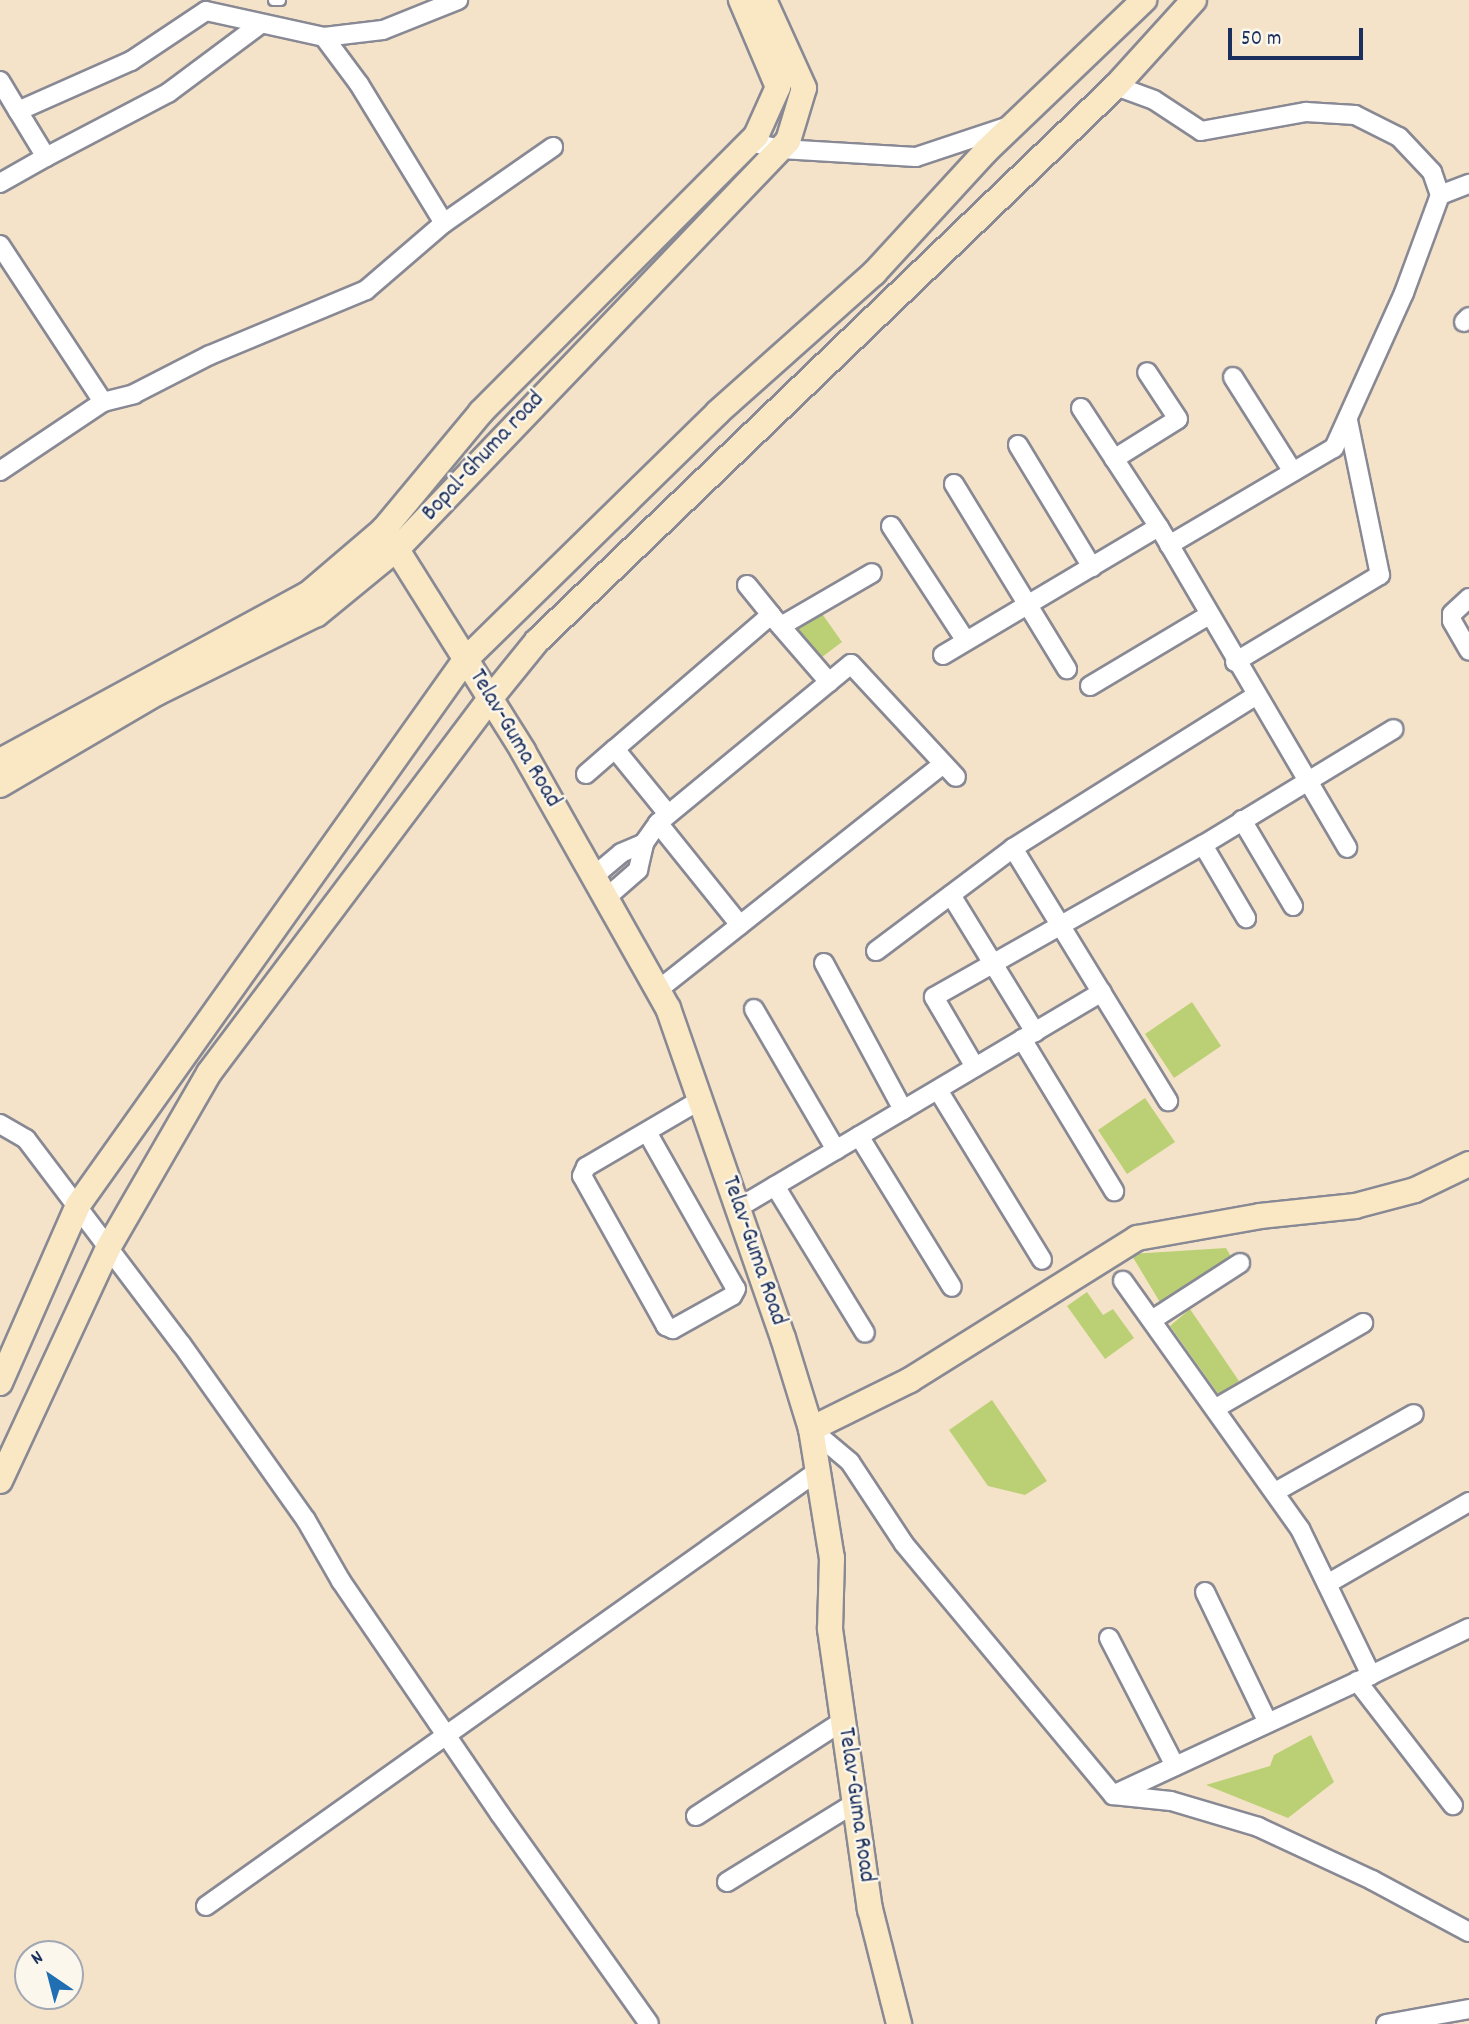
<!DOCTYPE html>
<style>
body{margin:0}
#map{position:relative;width:1469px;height:2024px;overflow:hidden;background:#f4e3c9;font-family:Dekko,sans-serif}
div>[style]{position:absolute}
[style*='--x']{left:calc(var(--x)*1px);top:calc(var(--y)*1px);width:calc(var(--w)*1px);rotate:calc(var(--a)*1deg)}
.green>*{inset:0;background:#bbd074}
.roads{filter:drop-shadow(2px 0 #888994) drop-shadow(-2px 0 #888994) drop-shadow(0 2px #888994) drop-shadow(0 -2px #888994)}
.lane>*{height:9px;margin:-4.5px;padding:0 4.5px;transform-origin:4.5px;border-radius:4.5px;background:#fff}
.street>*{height:18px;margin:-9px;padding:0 9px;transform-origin:9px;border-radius:9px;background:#fff}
.secondary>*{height:24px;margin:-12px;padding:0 12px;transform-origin:12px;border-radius:12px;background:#fae7c3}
span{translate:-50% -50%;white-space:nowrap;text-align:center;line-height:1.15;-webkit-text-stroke:5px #fbf7ec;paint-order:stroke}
.street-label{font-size:24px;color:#1b2f5e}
.north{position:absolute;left:14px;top:1940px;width:70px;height:70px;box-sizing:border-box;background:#fbf7ec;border:2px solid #a1a7b3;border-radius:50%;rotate:325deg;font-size:19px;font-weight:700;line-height:28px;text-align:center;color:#1b2f5e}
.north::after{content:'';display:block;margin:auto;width:24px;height:32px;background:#1f6fb2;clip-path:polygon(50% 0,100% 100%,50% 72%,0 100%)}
.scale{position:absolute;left:1228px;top:28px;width:135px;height:32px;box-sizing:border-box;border:4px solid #1b2f5e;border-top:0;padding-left:9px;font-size:21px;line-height:24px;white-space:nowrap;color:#1b2f5e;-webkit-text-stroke:5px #fbf7ec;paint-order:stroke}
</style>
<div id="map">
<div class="green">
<div style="clip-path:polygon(818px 608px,842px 642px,818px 660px,794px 626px)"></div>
<div style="clip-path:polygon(1192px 1002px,1221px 1046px,1174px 1078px,1145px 1034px)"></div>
<div style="clip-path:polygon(1145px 1098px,1175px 1142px,1127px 1174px,1098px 1130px)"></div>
<div style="clip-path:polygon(1226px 1248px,1233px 1260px,1161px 1304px,1131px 1254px)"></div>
<div style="clip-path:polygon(1087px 1292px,1103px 1315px,1113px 1309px,1134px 1338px,1105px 1359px,1067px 1306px)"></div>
<div style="clip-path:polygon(1190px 1309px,1239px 1381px,1219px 1395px,1170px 1326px)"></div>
<div style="clip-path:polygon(992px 1400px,1047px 1481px,1025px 1495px,988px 1486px,949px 1430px)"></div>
<div style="clip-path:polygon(1311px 1735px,1334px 1782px,1288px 1818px,1206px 1785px,1270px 1766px,1274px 1755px)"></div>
</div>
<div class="roads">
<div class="lane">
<div style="--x:273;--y:0;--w:7;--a:0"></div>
</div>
<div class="street">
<div style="--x:324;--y:37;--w:59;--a:53.3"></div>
<div style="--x:359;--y:84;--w:163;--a:58.6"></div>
<div style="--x:444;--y:223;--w:133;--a:-34.9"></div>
<div style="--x:0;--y:81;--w:35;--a:59"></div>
<div style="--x:18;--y:111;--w:124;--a:-23.9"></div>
<div style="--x:131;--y:61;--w:90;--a:-33.7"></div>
<div style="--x:206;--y:11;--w:121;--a:12.4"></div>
<div style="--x:324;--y:37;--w:59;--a:-6.8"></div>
<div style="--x:383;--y:30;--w:81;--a:-21.8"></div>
<div style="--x:1116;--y:86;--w:40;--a:20.2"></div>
<div style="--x:1154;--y:100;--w:56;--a:33.4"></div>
<div style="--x:1201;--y:131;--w:107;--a:-10.3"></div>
<div style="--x:1306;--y:112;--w:49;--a:3.5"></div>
<div style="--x:1355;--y:115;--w:49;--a:26.6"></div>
<div style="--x:1399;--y:137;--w:48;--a:46.7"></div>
<div style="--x:1432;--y:172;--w:24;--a:71"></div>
<div style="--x:1440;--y:195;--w:31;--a:-21"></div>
<div style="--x:750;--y:142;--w:32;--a:13"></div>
<div style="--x:781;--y:149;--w:135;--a:3.4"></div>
<div style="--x:916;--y:157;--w:95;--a:-18.4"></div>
<div style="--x:46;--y:157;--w:138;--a:-27.7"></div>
<div style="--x:168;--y:93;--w:112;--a:-36.7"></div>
<div style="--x:0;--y:183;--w:53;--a:-29.5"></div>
<div style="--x:46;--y:157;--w:54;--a:-121.3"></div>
<div style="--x:0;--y:245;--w:188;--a:56.7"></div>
<div style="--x:1464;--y:322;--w:7;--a:-45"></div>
<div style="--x:1233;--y:377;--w:112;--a:57.7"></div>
<div style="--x:1081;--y:408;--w:142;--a:56.8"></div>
<div style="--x:1159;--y:527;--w:372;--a:59.6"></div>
<div style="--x:1018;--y:445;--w:143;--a:58.8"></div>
<div style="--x:1114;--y:459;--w:75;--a:-32"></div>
<div style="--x:1178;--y:419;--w:56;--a:-123.4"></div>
<div style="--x:0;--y:471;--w:124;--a:-33.8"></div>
<div style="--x:103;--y:402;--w:32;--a:-14"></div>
<div style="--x:134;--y:394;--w:85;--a:-27.2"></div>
<div style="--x:210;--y:355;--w:169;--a:-22.6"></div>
<div style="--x:366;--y:290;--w:103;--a:-40.7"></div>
<div style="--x:954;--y:484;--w:217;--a:58.6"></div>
<div style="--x:891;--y:526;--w:137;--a:56.9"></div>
<div style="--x:1169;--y:545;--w:191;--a:-30.5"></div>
<div style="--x:1334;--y:448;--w:170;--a:-65.7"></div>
<div style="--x:1404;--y:293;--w:104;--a:-69.8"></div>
<div style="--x:747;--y:585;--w:38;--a:51"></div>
<div style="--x:1469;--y:598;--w:23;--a:137"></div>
<div style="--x:1452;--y:614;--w:7;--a:90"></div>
<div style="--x:1452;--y:621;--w:34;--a:60"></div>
<div style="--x:781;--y:626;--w:105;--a:-30.2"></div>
<div style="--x:943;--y:655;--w:251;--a:-30.7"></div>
<div style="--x:1235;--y:662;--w:169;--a:-31"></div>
<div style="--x:1380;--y:575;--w:158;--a:-101.7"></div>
<div style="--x:1090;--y:686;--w:139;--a:-30.8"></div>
<div style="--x:586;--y:774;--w:38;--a:-41"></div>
<div style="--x:668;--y:814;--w:84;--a:-129.2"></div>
<div style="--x:615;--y:749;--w:206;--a:-40.7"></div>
<div style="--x:771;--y:615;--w:89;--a:49.1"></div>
<div style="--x:1242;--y:820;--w:100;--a:59.3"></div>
<div style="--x:658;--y:823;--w:131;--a:51.2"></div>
<div style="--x:1203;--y:845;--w:85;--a:59.5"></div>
<div style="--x:1013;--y:848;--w:286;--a:-32.1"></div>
<div style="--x:594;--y:876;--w:35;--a:-40"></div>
<div style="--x:621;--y:853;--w:25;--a:-23"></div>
<div style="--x:951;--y:895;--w:161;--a:58.5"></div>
<div style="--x:606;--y:898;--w:43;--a:-41.2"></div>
<div style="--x:638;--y:870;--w:28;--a:-77"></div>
<div style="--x:644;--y:843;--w:24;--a:-55"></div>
<div style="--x:658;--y:823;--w:250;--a:-39.5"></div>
<div style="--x:851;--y:664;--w:154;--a:47.1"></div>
<div style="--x:876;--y:951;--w:171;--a:-36.9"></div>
<div style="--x:1013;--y:848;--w:297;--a:58.5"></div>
<div style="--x:824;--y:963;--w:167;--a:61.7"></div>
<div style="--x:658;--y:990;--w:364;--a:-38.4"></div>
<div style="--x:754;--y:1009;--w:163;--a:59.8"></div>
<div style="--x:1022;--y:1039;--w:178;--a:58.8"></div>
<div style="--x:975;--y:1067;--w:81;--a:-120.4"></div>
<div style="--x:934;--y:997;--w:309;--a:-29.5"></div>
<div style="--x:1203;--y:845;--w:223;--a:-31.3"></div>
<div style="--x:938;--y:1090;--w:199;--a:58.5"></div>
<div style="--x:0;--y:1124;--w:30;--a:30"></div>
<div style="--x:26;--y:1139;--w:258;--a:52.9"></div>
<div style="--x:182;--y:1345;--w:214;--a:54.7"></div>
<div style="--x:306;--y:1520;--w:70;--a:60.2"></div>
<div style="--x:341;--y:1581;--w:282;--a:55.7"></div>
<div style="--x:500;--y:1814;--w:257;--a:54.6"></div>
<div style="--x:647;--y:1132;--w:180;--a:60.5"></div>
<div style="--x:736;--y:1289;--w:8;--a:120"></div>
<div style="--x:732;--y:1296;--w:68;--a:150.8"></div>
<div style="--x:673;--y:1329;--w:8;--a:-157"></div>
<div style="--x:666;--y:1326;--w:172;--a:-119.2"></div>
<div style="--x:582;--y:1176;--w:10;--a:-66"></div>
<div style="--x:586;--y:1167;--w:132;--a:-30.4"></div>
<div style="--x:859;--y:1136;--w:177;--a:58.4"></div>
<div style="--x:775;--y:1186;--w:172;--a:58.5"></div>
<div style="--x:738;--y:1208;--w:423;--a:-30.7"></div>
<div style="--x:1152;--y:1320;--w:105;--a:-32.9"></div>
<div style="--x:1216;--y:1408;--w:170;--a:-30"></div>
<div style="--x:811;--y:1429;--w:51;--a:40.2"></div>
<div style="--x:850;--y:1462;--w:98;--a:56.6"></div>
<div style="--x:904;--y:1544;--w:327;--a:50.2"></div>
<div style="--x:1113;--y:1795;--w:58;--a:5.9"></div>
<div style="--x:1171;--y:1801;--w:91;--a:16.6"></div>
<div style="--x:1258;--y:1827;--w:126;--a:24.9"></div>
<div style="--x:1372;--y:1880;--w:110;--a:28.2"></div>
<div style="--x:1275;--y:1492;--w:159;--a:-29.3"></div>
<div style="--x:1327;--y:1584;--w:164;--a:-30"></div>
<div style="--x:1205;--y:1592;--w:145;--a:64.3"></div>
<div style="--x:1109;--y:1638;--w:144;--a:62.7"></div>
<div style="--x:1371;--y:1675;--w:109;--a:-25.6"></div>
<div style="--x:1357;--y:1681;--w:157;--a:52.3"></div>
<div style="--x:1113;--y:1795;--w:285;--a:-24.9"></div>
<div style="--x:1371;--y:1675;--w:162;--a:-115.9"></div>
<div style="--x:1300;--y:1529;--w:305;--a:-125.5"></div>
<div style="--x:696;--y:1816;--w:175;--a:-32.9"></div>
<div style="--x:727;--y:1882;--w:150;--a:-31.7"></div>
<div style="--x:206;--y:1906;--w:747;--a:-35.41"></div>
<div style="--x:1386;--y:2024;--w:84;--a:-10.2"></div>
</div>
<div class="secondary">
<div style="--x:384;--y:529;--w:262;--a:57.9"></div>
<div style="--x:523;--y:751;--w:295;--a:60.6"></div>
<div style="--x:668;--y:1008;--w:349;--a:70.8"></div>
<div style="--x:783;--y:1338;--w:95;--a:72.9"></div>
<div style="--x:811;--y:1429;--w:131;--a:80.8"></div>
<div style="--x:832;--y:1558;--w:71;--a:91.6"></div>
<div style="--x:830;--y:1629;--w:283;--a:81.9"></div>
<div style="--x:870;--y:1909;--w:119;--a:75.8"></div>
<div style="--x:0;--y:761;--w:350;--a:-28.5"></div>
<div style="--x:308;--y:594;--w:100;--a:-40.5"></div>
<div style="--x:384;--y:529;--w:152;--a:-50.3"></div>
<div style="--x:481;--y:412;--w:390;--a:-45.1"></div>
<div style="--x:756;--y:136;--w:54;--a:-65.8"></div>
<div style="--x:778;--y:87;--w:95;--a:-113"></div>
<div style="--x:0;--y:785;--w:182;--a:-30.4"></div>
<div style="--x:157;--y:693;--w:178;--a:-26.3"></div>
<div style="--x:317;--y:614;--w:106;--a:-39.3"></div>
<div style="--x:399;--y:547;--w:562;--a:-46.23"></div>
<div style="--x:788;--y:141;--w:55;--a:-73.2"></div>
<div style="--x:804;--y:88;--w:97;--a:-114.4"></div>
<div style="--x:0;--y:1383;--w:194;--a:-66.3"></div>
<div style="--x:78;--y:1205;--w:668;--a:-54.62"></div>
<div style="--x:465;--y:660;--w:354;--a:-44.4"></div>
<div style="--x:718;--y:412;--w:209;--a:-41.7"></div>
<div style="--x:874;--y:273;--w:166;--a:-47.4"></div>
<div style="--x:986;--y:151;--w:219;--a:-43.7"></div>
<div style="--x:811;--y:1429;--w:110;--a:-26.3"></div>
<div style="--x:910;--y:1380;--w:268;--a:-32"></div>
<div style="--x:1137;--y:1238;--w:125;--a:-10.1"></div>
<div style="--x:1260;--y:1216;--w:96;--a:-6"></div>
<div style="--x:1355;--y:1206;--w:62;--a:-14.9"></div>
<div style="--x:1415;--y:1190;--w:60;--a:-25.7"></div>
<div style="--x:0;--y:1481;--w:257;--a:-65.1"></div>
<div style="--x:108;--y:1248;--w:202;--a:-60"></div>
<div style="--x:209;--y:1073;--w:468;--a:-53.1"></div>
<div style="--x:490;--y:699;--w:75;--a:-51"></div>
<div style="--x:537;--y:641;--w:802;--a:-43.79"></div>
<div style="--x:1116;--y:86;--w:116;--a:-47.8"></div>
</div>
</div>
<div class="street-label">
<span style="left:484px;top:457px;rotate:-47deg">Bopal-Ghuma road</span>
<span style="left:514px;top:739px;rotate:59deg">Telav-Guma Road</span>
<span style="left:753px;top:1251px;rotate:71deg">Telav-Guma Road</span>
<span style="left:855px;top:1805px;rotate:82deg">Telav-Guma Road</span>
</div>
<div class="north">N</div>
<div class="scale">50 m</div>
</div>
